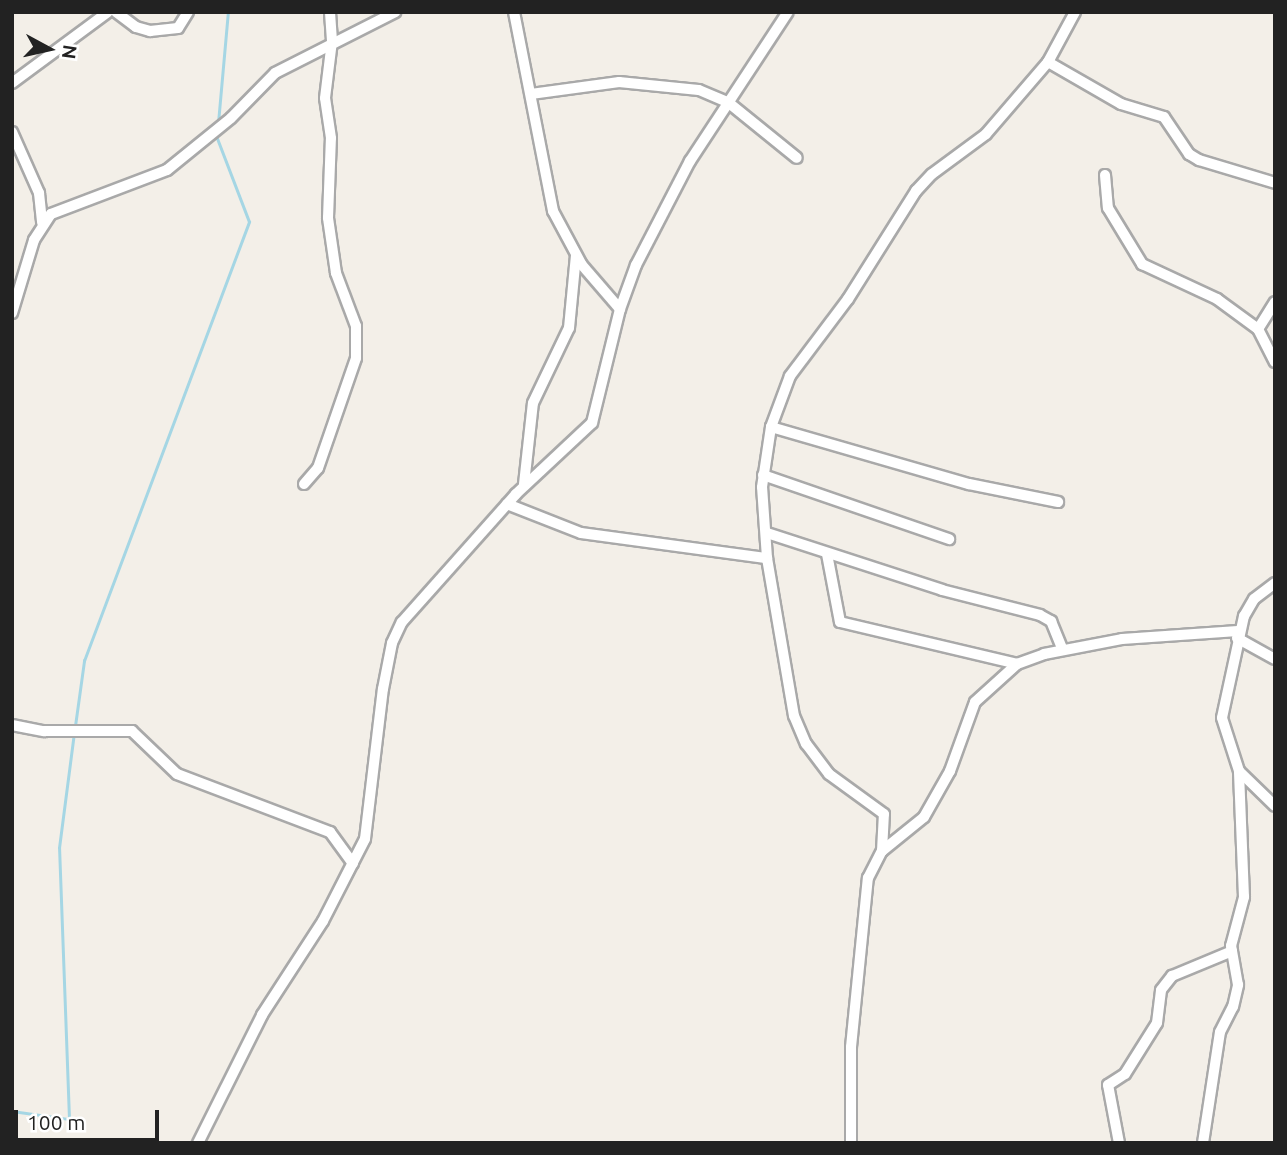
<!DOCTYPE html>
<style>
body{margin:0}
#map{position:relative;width:1287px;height:1155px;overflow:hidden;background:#f3efe8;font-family:Ubuntu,sans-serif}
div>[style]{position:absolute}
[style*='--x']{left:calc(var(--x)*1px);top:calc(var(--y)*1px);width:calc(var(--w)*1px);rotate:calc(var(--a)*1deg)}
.stream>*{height:2.5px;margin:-1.25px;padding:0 1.25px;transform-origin:1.25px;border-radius:1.25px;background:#a5d6e4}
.roads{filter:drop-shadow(2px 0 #a9a9a9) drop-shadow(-2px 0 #a9a9a9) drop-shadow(0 2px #a9a9a9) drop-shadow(0 -2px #a9a9a9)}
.minor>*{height:10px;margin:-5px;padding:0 5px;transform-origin:5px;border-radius:5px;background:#fff}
span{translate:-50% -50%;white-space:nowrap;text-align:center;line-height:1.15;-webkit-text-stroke:6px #fff;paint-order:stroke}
.frame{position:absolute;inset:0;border:14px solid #222;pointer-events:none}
.north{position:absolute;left:14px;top:14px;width:70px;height:70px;-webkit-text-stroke:5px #fff;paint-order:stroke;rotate:98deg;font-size:19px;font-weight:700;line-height:28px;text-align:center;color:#222}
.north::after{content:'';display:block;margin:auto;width:24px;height:32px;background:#222;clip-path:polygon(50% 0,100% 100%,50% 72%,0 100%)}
.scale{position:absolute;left:14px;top:1110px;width:145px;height:32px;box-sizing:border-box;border:4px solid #222;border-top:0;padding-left:9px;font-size:21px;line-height:24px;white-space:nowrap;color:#222;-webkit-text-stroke:5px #fff;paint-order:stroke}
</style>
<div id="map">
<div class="stream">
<div style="--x:218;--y:123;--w:111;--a:-84.9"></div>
<div style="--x:75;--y:726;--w:66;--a:-82.1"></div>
<div style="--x:84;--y:661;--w:469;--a:-69.4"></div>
<div style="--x:249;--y:222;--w:92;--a:-111"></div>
<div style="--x:12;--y:1111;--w:58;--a:8"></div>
<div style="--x:69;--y:1119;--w:271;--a:-92.1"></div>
<div style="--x:59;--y:848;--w:116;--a:-82.6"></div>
</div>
<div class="roads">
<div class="minor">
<div style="--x:116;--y:12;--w:25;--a:37"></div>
<div style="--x:136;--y:27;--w:15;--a:16"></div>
<div style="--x:150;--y:31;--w:28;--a:-6"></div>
<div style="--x:178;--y:28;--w:19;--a:-58"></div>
<div style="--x:514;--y:12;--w:203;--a:78.9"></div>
<div style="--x:553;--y:211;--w:61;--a:61.8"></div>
<div style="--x:582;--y:265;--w:58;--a:49.2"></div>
<div style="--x:1048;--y:62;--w:84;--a:29.9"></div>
<div style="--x:1121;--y:104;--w:45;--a:16.8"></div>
<div style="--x:1164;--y:117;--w:45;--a:56"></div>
<div style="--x:1189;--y:154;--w:12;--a:31"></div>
<div style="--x:1199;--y:160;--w:79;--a:16.8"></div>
<div style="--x:12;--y:83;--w:119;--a:-36.5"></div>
<div style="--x:531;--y:94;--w:89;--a:-7.8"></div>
<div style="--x:619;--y:82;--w:80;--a:5.7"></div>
<div style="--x:699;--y:90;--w:33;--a:23"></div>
<div style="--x:729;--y:103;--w:87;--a:39"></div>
<div style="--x:12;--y:132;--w:67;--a:66.1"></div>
<div style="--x:39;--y:193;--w:30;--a:84"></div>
<div style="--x:1105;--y:175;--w:33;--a:85"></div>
<div style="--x:1108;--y:208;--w:66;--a:58.7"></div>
<div style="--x:1142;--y:264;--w:83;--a:25"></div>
<div style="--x:1217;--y:299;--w:51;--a:36.2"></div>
<div style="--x:1275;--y:302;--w:32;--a:122"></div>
<div style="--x:1258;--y:329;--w:37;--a:63"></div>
<div style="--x:12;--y:313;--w:76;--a:-73.2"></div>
<div style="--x:34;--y:240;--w:31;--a:-57"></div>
<div style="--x:51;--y:214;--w:124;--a:-20.8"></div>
<div style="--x:167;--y:170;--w:82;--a:-39.1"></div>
<div style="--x:231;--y:118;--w:63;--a:-45.6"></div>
<div style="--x:275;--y:73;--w:135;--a:-26.9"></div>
<div style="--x:771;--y:427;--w:206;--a:16.1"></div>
<div style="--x:969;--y:484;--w:91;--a:11.4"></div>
<div style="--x:763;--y:475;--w:197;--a:19"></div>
<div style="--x:304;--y:484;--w:21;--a:-49"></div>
<div style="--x:318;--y:468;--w:116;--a:-70.9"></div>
<div style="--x:356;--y:358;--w:32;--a:-90"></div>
<div style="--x:356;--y:326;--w:57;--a:-110.7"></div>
<div style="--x:336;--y:273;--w:56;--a:-98.3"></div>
<div style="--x:328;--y:218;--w:80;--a:-87.9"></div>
<div style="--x:331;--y:138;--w:40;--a:-98.5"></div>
<div style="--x:325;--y:98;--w:57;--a:-83"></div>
<div style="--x:332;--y:41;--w:29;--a:-94"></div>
<div style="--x:524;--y:484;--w:81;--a:-83.7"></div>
<div style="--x:533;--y:403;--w:83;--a:-64.4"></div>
<div style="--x:569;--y:328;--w:73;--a:-84.5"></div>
<div style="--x:507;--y:504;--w:79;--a:21.4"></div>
<div style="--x:581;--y:533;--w:188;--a:7.7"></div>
<div style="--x:767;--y:533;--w:184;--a:18"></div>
<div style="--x:942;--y:590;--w:101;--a:14.3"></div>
<div style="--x:1040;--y:615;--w:13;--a:29"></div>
<div style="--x:1051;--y:621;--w:31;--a:68"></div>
<div style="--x:827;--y:554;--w:69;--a:79.2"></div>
<div style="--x:840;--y:622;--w:182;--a:13.3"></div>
<div style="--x:1275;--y:583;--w:26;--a:143"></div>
<div style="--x:1254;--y:599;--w:20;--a:120"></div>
<div style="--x:1244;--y:616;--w:104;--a:102.2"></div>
<div style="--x:1222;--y:718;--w:56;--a:72.2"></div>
<div style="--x:1239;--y:771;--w:50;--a:44.2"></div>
<div style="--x:1237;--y:638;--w:43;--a:28.9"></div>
<div style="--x:12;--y:725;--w:33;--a:11"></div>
<div style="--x:44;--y:731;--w:88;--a:0"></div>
<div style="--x:132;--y:731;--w:62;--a:43.7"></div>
<div style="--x:177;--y:774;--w:164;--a:20.8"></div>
<div style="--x:330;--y:832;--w:39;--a:54"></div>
<div style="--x:882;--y:851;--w:37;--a:-87"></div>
<div style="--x:884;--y:814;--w:68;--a:-144"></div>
<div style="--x:829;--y:774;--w:38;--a:-127"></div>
<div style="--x:806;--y:744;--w:30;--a:-113"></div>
<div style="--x:794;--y:716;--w:160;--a:-99.7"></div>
<div style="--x:767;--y:558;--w:71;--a:-94"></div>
<div style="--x:762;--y:487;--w:61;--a:-81.5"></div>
<div style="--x:771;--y:427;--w:54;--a:-69.6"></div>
<div style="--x:790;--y:376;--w:96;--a:-53"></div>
<div style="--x:848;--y:299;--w:128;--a:-57.8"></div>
<div style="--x:916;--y:191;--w:23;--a:-47"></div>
<div style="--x:932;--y:174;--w:67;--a:-36.5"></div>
<div style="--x:986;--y:134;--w:95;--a:-49.3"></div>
<div style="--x:1048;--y:62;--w:57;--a:-61.6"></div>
<div style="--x:198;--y:1143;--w:143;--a:-63.4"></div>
<div style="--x:262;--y:1015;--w:112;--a:-57"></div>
<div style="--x:323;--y:921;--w:92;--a:-62.9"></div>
<div style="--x:365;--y:839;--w:151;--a:-83.2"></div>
<div style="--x:383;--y:689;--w:47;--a:-78.9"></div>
<div style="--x:392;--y:643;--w:23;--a:-65"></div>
<div style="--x:402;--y:622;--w:171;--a:-48.3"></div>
<div style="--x:516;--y:494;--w:104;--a:-43.1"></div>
<div style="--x:592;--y:423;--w:117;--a:-76.2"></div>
<div style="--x:620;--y:309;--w:47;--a:-70"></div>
<div style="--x:636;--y:265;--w:117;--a:-62.6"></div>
<div style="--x:690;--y:161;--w:178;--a:-56.7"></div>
<div style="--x:851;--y:1143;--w:96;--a:-90"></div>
<div style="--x:851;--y:1047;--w:170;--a:-84.3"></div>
<div style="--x:868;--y:878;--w:30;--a:-63"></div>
<div style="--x:882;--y:851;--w:54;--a:-39"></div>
<div style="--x:924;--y:817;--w:53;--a:-60.5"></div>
<div style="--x:950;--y:771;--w:73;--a:-70.1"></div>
<div style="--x:975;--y:702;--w:57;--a:-42.1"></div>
<div style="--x:1017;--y:664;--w:29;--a:-20"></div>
<div style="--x:1044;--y:654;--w:79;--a:-10.9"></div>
<div style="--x:1122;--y:639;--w:116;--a:-3.9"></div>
<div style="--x:1119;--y:1143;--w:59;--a:-100.7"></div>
<div style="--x:1108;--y:1085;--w:20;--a:-33"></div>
<div style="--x:1125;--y:1074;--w:60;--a:-57.9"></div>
<div style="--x:1157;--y:1023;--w:33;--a:-83"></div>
<div style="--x:1161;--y:990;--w:18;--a:-52"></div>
<div style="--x:1172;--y:976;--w:65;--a:-22.6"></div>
<div style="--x:1203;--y:1143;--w:112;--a:-81.3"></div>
<div style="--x:1220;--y:1032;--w:28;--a:-63"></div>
<div style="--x:1233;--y:1007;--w:23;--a:-77"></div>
<div style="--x:1238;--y:985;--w:40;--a:-100"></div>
<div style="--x:1231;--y:946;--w:51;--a:-75.1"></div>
<div style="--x:1244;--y:897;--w:126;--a:-92.3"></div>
</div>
</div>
<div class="frame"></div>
<div class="north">N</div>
<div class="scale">100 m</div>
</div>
